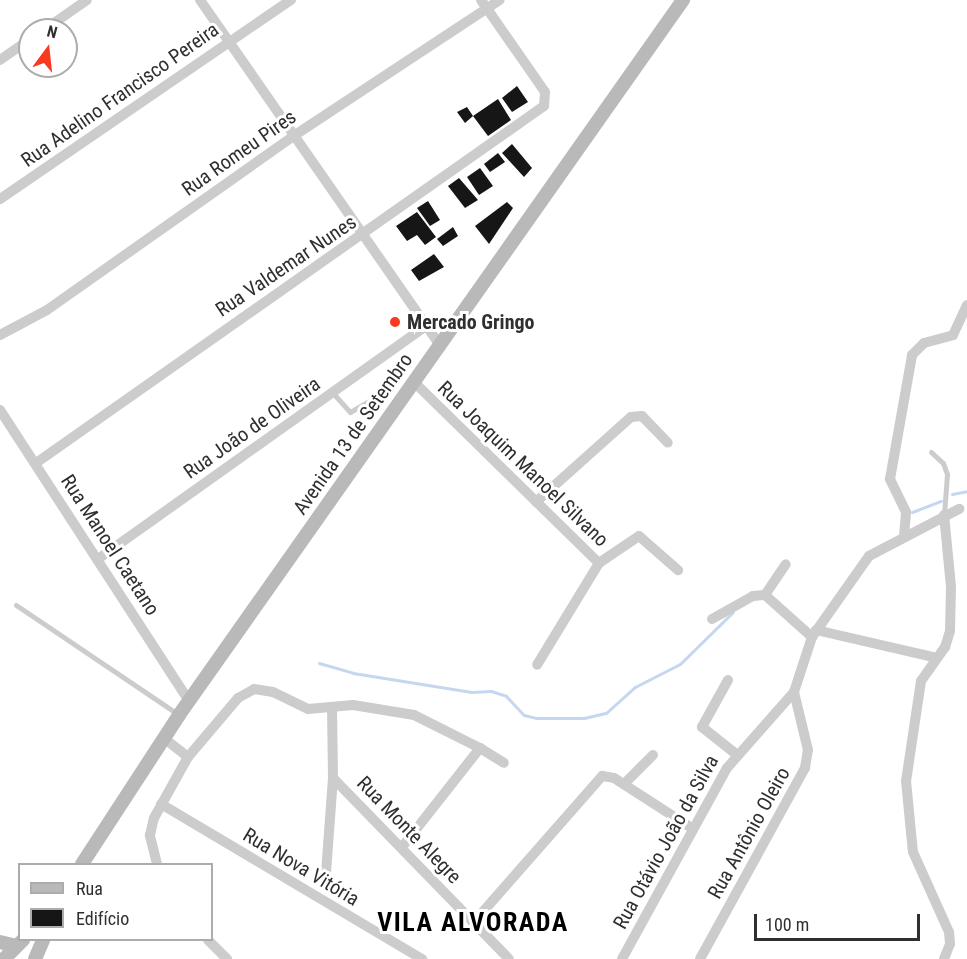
<!DOCTYPE html>
<meta charset="utf-8">
<style>
body{margin:0}
#map{position:relative;width:967px;height:959px;overflow:hidden;background:#fff;font-family:"Roboto Condensed",sans-serif}
div>[style]{position:absolute}
[style*='--x']{left:calc(var(--x)*1px);top:calc(var(--y)*1px);width:calc(var(--w)*1px);rotate:calc(var(--a)*1deg)}
.stream>*{height:3px;margin:-1.5px;padding:0 1.5px;transform-origin:1.5px;border-radius:1.5px;background:#c5d7ef}
.building>*{inset:0;background:#161616}
.service>*{height:5px;margin:-2.5px;padding:0 2.5px;transform-origin:2.5px;border-radius:2.5px;background:#ccc}
.minor>*{height:10px;margin:-5px;padding:0 5px;transform-origin:5px;border-radius:5px;background:#ccc}
.secondary>*{height:14px;margin:-7px;padding:0 7px;transform-origin:7px;border-radius:7px;background:#b9b9b9}
.dots>*{width:16px;height:16px;translate:-50% -50%;box-sizing:border-box;border:3px solid #fff;border-radius:50%}
span{translate:-50% -50%;white-space:nowrap;text-align:center;line-height:1.15;-webkit-text-stroke:6px #fff;paint-order:stroke}
.street-label{font-size:20px;color:#2f2f2f}
.poi-label{font-size:20px;color:#2f2f2f;font-weight:700}
.left{translate:0 -50%;text-align:left}
.district-label{font-size:26px;color:#000;font-weight:700;letter-spacing:1.5px}
.legend{position:absolute;left:18px;top:863px;width:195px;height:78px;box-sizing:border-box;background:#fff;border:2px solid #acacac;margin:0;padding:8px 10px;list-style:none;font-size:18px;color:#2f2f2f}
.legend li{display:flex;align-items:center;gap:12px;height:30px}
.legend b{width:30px;border:2px solid #acacac}
.north{position:absolute;left:18px;top:18px;width:60px;height:60px;box-sizing:border-box;background:#fff;border:2px solid #acacac;border-radius:50%;rotate:15deg;font-size:16px;font-weight:700;line-height:24px;text-align:center;color:#2f2f2f}
.north::after{content:'';display:block;margin:auto;width:21px;height:27px;background:#f73a20;clip-path:polygon(50% 0,100% 100%,50% 72%,0 100%)}
.scale{position:absolute;left:754px;top:914px;width:166px;height:27px;box-sizing:border-box;border:3px solid #2f2f2f;border-top:0;padding-left:8px;font-size:18px;line-height:21px;white-space:nowrap;color:#2f2f2f;-webkit-text-stroke:4px #fff;paint-order:stroke}
</style>
<div id="map">
<div class="stream">
<div style="--x:952;--y:494;--w:15;--a:-11"></div>
<div style="--x:912;--y:512;--w:31;--a:-21"></div>
<div style="--x:319;--y:663;--w:35;--a:16"></div>
<div style="--x:353;--y:673;--w:120;--a:9.1"></div>
<div style="--x:471;--y:692;--w:20;--a:-3"></div>
<div style="--x:491;--y:691;--w:16;--a:18"></div>
<div style="--x:506;--y:696;--w:26;--a:47"></div>
<div style="--x:524;--y:715;--w:12;--a:14"></div>
<div style="--x:536;--y:718;--w:48;--a:0"></div>
<div style="--x:584;--y:718;--w:23;--a:-13"></div>
<div style="--x:606;--y:713;--w:39;--a:-42"></div>
<div style="--x:635;--y:687;--w:51;--a:-27.1"></div>
<div style="--x:680;--y:664;--w:74;--a:-44.5"></div>
</div>
<div class="building">
<div style="clip-path:polygon(517px 86px,528px 102px,512px 112px,502px 98px)"></div>
<div style="clip-path:polygon(498px 99px,511px 120px,488px 136px,473px 116px,465px 123px,457px 112px,467px 107px,473px 116px)"></div>
<div style="clip-path:polygon(512px 144px,532px 168px,524px 177px,502px 153px)"></div>
<div style="clip-path:polygon(498px 153px,505px 162px,490px 172px,484px 164px)"></div>
<div style="clip-path:polygon(480px 168px,493px 186px,479px 195px,467px 177px)"></div>
<div style="clip-path:polygon(459px 178px,478px 200px,465px 208px,448px 186px)"></div>
<div style="clip-path:polygon(428px 201px,440px 220px,430px 226px,417px 208px)"></div>
<div style="clip-path:polygon(507px 202px,513px 208px,489px 244px,475px 226px)"></div>
<div style="clip-path:polygon(417px 212px,436px 237px,425px 245px,417px 235px,407px 241px,396px 226px)"></div>
<div style="clip-path:polygon(453px 227px,458px 236px,443px 246px,437px 239px)"></div>
<div style="clip-path:polygon(434px 254px,444px 267px,419px 281px,411px 270px)"></div>
</div>
<div class="service">
<div style="--x:332;--y:392;--w:27;--a:48"></div>
<div style="--x:350;--y:412;--w:28;--a:-30"></div>
<div style="--x:931;--y:452;--w:16;--a:43"></div>
<div style="--x:943;--y:463;--w:12;--a:70"></div>
<div style="--x:947;--y:474;--w:41;--a:94.2"></div>
<div style="--x:16;--y:605;--w:197;--a:34"></div>
</div>
<div class="minor">
<div style="--x:200;--y:0;--w:419;--a:55.2"></div>
<div style="--x:44;--y:30;--w:52;--a:-34.9"></div>
<div style="--x:0;--y:60;--w:37;--a:-35"></div>
<div style="--x:0;--y:199;--w:353;--a:-34.4"></div>
<div style="--x:0;--y:335;--w:53;--a:-28"></div>
<div style="--x:47;--y:310;--w:304;--a:-35.2"></div>
<div style="--x:295;--y:135;--w:245;--a:-33.4"></div>
<div style="--x:414;--y:382;--w:259;--a:44.4"></div>
<div style="--x:599;--y:563;--w:119;--a:121.3"></div>
<div style="--x:0;--y:410;--w:347;--a:57"></div>
<div style="--x:36;--y:463;--w:621;--a:-35.1"></div>
<div style="--x:544;--y:106;--w:14;--a:-86"></div>
<div style="--x:545;--y:92;--w:112;--a:-124.8"></div>
<div style="--x:536;--y:502;--w:127;--a:-41.8"></div>
<div style="--x:631;--y:417;--w:11;--a:-5"></div>
<div style="--x:642;--y:416;--w:37;--a:46"></div>
<div style="--x:944;--y:515;--w:72;--a:84.4"></div>
<div style="--x:951;--y:587;--w:44;--a:91.3"></div>
<div style="--x:950;--y:631;--w:17;--a:107"></div>
<div style="--x:945;--y:647;--w:42;--a:125.2"></div>
<div style="--x:921;--y:681;--w:101;--a:98.5"></div>
<div style="--x:906;--y:781;--w:71;--a:84.4"></div>
<div style="--x:913;--y:852;--w:88;--a:65.8"></div>
<div style="--x:949;--y:932;--w:12;--a:85"></div>
<div style="--x:950;--y:944;--w:16;--a:112"></div>
<div style="--x:904;--y:536;--w:24;--a:-85"></div>
<div style="--x:906;--y:512;--w:37;--a:-116"></div>
<div style="--x:890;--y:479;--w:126;--a:-79.9"></div>
<div style="--x:912;--y:355;--w:17;--a:-45"></div>
<div style="--x:924;--y:343;--w:30;--a:-15"></div>
<div style="--x:953;--y:335;--w:33;--a:-65"></div>
<div style="--x:98;--y:559;--w:402;--a:-35.4"></div>
<div style="--x:599;--y:563;--w:48;--a:-34"></div>
<div style="--x:639;--y:536;--w:52;--a:41.1"></div>
<div style="--x:765;--y:595;--w:37;--a:-56"></div>
<div style="--x:712;--y:619;--w:47;--a:-29.3"></div>
<div style="--x:753;--y:596;--w:12;--a:-5"></div>
<div style="--x:765;--y:595;--w:63;--a:41.8"></div>
<div style="--x:816;--y:630;--w:124;--a:13"></div>
<div style="--x:728;--y:680;--w:54;--a:119"></div>
<div style="--x:702;--y:727;--w:43;--a:38.5"></div>
<div style="--x:480;--y:748;--w:28;--a:32"></div>
<div style="--x:188;--y:757;--w:77;--a:-49.7"></div>
<div style="--x:238;--y:698;--w:18;--a:-29"></div>
<div style="--x:254;--y:689;--w:19;--a:9"></div>
<div style="--x:273;--y:692;--w:39;--a:26"></div>
<div style="--x:308;--y:709;--w:45;--a:-5.1"></div>
<div style="--x:353;--y:705;--w:62;--a:9.3"></div>
<div style="--x:414;--y:715;--w:74;--a:26.6"></div>
<div style="--x:480;--y:748;--w:125;--a:128.2"></div>
<div style="--x:333;--y:778;--w:252;--a:45.8"></div>
<div style="--x:624;--y:784;--w:41;--a:-45"></div>
<div style="--x:161;--y:804;--w:304;--a:30.7"></div>
<div style="--x:157;--y:864;--w:30;--a:-104"></div>
<div style="--x:150;--y:835;--w:17;--a:-77"></div>
<div style="--x:154;--y:818;--w:70;--a:-60.9"></div>
<div style="--x:188;--y:757;--w:31;--a:-142"></div>
<div style="--x:326;--y:873;--w:95;--a:-85.8"></div>
<div style="--x:333;--y:778;--w:70;--a:-90.8"></div>
<div style="--x:473;--y:923;--w:196;--a:-48.7"></div>
<div style="--x:602;--y:776;--w:12;--a:9"></div>
<div style="--x:614;--y:778;--w:94;--a:32.8"></div>
<div style="--x:208;--y:940;--w:27;--a:45"></div>
<div style="--x:622;--y:959;--w:218;--a:-61.2"></div>
<div style="--x:727;--y:768;--w:101;--a:-48.6"></div>
<div style="--x:700;--y:959;--w:218;--a:-61.2"></div>
<div style="--x:805;--y:768;--w:18;--a:-81"></div>
<div style="--x:808;--y:750;--w:60;--a:-103.6"></div>
<div style="--x:794;--y:692;--w:58;--a:-71.9"></div>
<div style="--x:812;--y:637;--w:99;--a:-54.9"></div>
<div style="--x:869;--y:556;--w:102;--a:-27.6"></div>
</div>
<div class="secondary">
<div style="--x:82;--y:864;--w:178;--a:-56.9"></div>
<div style="--x:179;--y:715;--w:875;--a:-54.82"></div>
<div style="--x:0;--y:942;--w:16;--a:14"></div>
<div style="--x:4;--y:959;--w:27;--a:-45"></div>
<div style="--x:35;--y:959;--w:21;--a:-67"></div>
</div>
<div class="dots">
<div style="left:395px;top:322px;background:#f73a20"></div>
</div>
<div class="street-label">
<span style="left:120px;top:95px;rotate:-35deg">Rua Adelino Francisco Pereira</span>
<span style="left:239px;top:153px;rotate:-35deg">Rua Romeu Pires</span>
<span style="left:286px;top:266px;rotate:-34deg">Rua Valdemar Nunes</span>
<span style="left:252px;top:428px;rotate:-35deg">Rua João de Oliveira</span>
<span style="left:353px;top:434px;rotate:-55deg">Avenida 13 de Setembro</span>
<span style="left:523px;top:464px;rotate:44deg">Rua Joaquim Manoel Silvano</span>
<span style="left:110px;top:545px;rotate:57deg">Rua Manoel Caetano</span>
<span style="left:409px;top:830px;rotate:46deg">Rua Monte Alegre</span>
<span style="left:749px;top:833px;rotate:-61deg">Rua Antônio Oleiro</span>
<span style="left:666px;top:842px;rotate:-61deg">Rua Otávio João da Silva</span>
<span style="left:301px;top:867px;rotate:31deg">Rua Nova Vitória</span>
</div>
<div class="poi-label">
<span class="left" style="left:407px;top:322px">Mercado Gringo</span>
</div>
<div class="district-label">
<span style="left:473px;top:923px">VILA ALVORADA</span>
</div>
<ul class="legend">
<li><b style="height:8px;background:#b9b9b9"></b>Rua</li>
<li><b style="height:16px;background:#161616"></b>Edifício</li>
</ul>
<div class="north">N</div>
<div class="scale">100 m</div>
</div>
